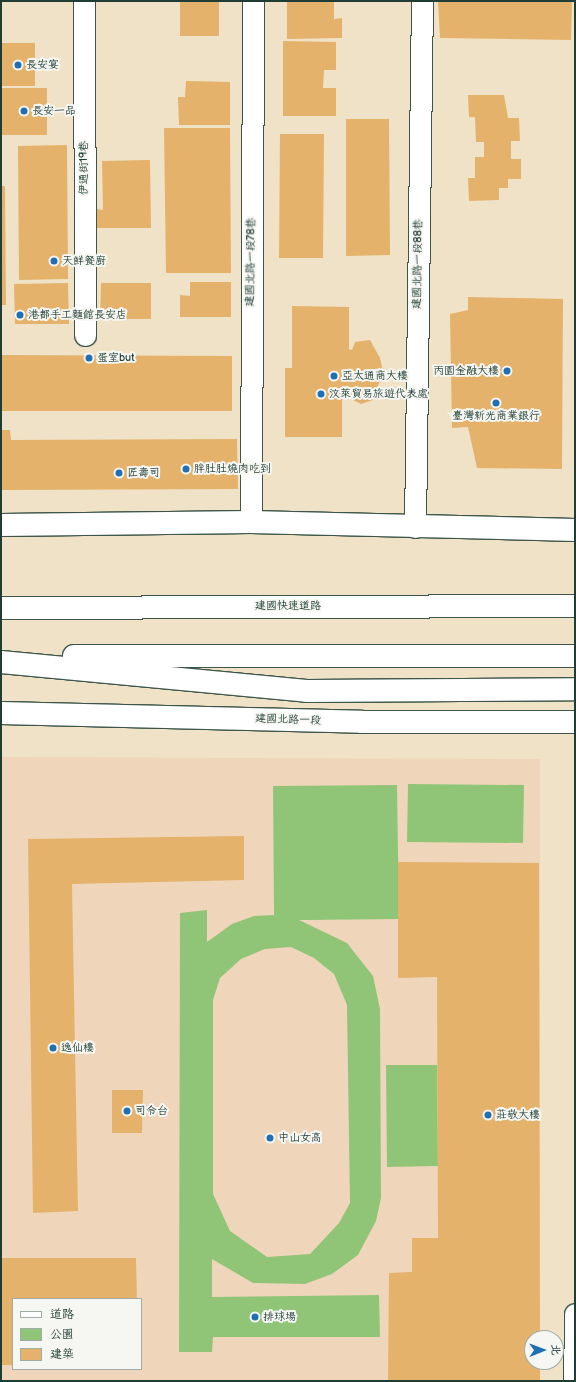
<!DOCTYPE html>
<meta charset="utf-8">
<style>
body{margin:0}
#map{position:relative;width:576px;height:1382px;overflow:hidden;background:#f0e2c6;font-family:"Balsamiq Sans","LXGW WenKai TC",sans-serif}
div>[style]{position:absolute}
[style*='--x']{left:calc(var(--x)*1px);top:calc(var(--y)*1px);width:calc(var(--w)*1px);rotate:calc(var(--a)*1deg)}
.built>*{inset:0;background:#efd6bb}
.green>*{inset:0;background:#90c577}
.building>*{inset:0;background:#e4b26b}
.roads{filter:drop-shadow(1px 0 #3e564a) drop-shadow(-1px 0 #3e564a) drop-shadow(0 1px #3e564a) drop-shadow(0 -1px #3e564a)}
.minor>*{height:21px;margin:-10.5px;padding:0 10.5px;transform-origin:10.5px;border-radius:10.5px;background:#fff}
.tertiary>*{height:22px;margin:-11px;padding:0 11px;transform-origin:11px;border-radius:11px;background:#fff}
.trunk>*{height:22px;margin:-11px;padding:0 11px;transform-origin:11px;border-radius:11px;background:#fff}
.dots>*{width:11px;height:11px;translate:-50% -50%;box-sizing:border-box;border:2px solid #f6f6f2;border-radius:50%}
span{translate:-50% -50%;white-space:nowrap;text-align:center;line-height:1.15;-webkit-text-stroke:4px #f6f6f2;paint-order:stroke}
.poi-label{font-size:11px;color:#1f3d34}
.left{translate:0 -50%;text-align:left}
.right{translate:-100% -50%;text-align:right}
.street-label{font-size:11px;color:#1f3d34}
.frame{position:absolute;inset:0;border:2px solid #1f3d34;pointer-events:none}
.legend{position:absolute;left:12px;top:1298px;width:130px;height:72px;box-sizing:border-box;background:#f6f6f2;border:1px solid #a0aca6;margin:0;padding:5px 7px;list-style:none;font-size:12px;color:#1f3d34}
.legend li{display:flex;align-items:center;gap:8px;height:20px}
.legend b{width:20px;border:1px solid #a0aca6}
.north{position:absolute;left:524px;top:1330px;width:40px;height:40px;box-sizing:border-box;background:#f6f6f2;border:1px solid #a0aca6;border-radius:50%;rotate:89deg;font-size:11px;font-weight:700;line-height:16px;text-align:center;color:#1f3d34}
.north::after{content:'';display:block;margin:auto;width:14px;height:18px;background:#1f6fb2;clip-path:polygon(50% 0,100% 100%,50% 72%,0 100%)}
</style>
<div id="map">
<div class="built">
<div style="clip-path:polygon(evenodd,1px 757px,540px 759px,540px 1338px,532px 1338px,532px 1362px,540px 1362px,540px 1381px,1px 1381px,1px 757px,13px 1299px,141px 1299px,141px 1369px,13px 1369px,13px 1299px)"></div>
</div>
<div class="green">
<div style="clip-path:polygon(408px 784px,524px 785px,523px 843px,407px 842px)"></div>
<div style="clip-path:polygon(evenodd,397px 785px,399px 919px,299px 920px,347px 943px,373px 976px,380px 1009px,381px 1198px,376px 1221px,358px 1255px,332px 1274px,305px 1284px,253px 1283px,212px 1259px,212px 1297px,379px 1295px,380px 1337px,213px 1337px,212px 1352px,179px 1352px,180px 913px,207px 910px,207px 942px,232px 924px,254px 916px,274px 915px,273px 786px,397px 785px,291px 947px,314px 958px,334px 974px,347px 1005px,350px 1203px,339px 1223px,310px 1254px,267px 1257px,230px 1231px,213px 1194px,213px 1000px,220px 978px,241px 959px,265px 949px,291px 947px)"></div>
<div style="clip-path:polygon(386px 1065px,437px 1065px,438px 1166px,387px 1167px)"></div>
</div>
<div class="building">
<div style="clip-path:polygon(180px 1px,219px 1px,219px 36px,180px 36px)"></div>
<div style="clip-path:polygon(287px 1px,334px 1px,334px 19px,342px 18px,342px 38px,287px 39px)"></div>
<div style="clip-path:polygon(438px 1px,572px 1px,571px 40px,440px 38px)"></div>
<div style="clip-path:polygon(283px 41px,336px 42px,336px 70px,324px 70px,323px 88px,336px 88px,336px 116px,283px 116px)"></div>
<div style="clip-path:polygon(1px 43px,35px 43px,35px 86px,1px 86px)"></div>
<div style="clip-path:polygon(186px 81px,230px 82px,230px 125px,179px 125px,178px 97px,185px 97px)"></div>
<div style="clip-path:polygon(1px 88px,47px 88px,47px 135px,1px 135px)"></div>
<div style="clip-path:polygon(468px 95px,504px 95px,508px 118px,519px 118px,520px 141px,511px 141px,511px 159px,521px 159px,521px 179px,508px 179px,508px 188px,499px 188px,499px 200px,469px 201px,468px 178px,475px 178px,475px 157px,484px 157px,484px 142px,476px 142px,475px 117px,469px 117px)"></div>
<div style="clip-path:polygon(346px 119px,389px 119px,390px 255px,346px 256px)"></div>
<div style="clip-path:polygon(164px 128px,230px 128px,231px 273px,166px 273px)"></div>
<div style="clip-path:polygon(280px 134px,324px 134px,323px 258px,279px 258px)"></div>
<div style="clip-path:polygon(67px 145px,68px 279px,19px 280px,18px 146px)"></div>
<div style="clip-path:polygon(150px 160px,151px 228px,97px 228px,97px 209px,103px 210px,102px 161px)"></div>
<div style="clip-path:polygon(1px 186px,5px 186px,6px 305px,1px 305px)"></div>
<div style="clip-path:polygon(190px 282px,231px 282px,231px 317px,180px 317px,180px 295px,190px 296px)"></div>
<div style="clip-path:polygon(68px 283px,69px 324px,15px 324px,14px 284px)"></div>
<div style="clip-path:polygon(101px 283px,151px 283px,151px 319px,100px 319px)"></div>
<div style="clip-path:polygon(468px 297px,563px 299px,562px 469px,477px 468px,468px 427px,452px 428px,450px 314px,468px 310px)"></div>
<div style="clip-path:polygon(292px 306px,349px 307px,349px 349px,352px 350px,355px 342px,370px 340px,380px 358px,383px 372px,373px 400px,361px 404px,353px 400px,348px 387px,342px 387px,342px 437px,285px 437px,285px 368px,292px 368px)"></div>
<div style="clip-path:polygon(1px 355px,232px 356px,232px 411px,1px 411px)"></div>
<div style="clip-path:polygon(1px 430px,10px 430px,11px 440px,237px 439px,238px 489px,1px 490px)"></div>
<div style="clip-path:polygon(244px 836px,244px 880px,72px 884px,78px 1211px,33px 1213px,28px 839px)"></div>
<div style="clip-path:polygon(398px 862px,539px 863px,540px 1338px,532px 1338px,532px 1362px,540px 1362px,540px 1381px,388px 1381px,389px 1273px,412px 1272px,412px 1238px,438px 1238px,437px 977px,398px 978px)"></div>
<div style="clip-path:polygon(112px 1090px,143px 1090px,142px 1133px,112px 1133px)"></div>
<div style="clip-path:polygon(1px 1258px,136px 1258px,137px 1299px,13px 1299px,13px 1365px,1px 1365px)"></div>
</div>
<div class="roads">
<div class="minor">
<div style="--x:84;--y:1;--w:334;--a:89.8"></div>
<div style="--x:251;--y:522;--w:521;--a:-89.78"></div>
<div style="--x:415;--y:527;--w:526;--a:-89.24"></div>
<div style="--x:574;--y:1381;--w:67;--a:-89.1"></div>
</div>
<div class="tertiary">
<div style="--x:1;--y:525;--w:250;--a:-0.7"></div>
<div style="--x:251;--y:522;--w:324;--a:1.4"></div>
<div style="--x:1;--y:713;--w:361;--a:1.4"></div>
<div style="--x:362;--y:722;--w:213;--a:0"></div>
</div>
<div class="trunk">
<div style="--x:1;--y:608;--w:574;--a:-0.2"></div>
<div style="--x:74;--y:656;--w:501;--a:0"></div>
<div style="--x:1;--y:662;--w:307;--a:5.4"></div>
<div style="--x:307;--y:691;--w:268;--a:-0.4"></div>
</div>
</div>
<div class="dots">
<div style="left:18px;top:65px;background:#1f6fb2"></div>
<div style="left:24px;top:111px;background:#1f6fb2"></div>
<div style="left:54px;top:261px;background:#1f6fb2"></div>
<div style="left:20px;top:315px;background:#1f6fb2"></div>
<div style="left:89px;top:358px;background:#1f6fb2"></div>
<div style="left:507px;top:371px;background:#1f6fb2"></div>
<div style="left:334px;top:376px;background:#1f6fb2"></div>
<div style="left:321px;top:394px;background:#1f6fb2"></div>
<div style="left:496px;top:403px;background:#1f6fb2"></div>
<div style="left:186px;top:469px;background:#1f6fb2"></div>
<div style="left:119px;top:473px;background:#1f6fb2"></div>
<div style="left:53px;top:1048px;background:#1f6fb2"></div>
<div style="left:127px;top:1111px;background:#1f6fb2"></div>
<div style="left:488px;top:1115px;background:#1f6fb2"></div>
<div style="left:270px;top:1138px;background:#1f6fb2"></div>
<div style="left:255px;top:1317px;background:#1f6fb2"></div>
</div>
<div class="poi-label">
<span class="left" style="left:26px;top:65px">長安宴</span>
<span class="left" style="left:32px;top:111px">長安一品</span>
<span class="left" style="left:62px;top:261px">天鮮餐廚</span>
<span class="left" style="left:28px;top:315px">港都手工麵館長安店</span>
<span class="left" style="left:97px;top:358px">蛋室but</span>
<span class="right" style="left:499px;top:371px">丙園金融大樓</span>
<span class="left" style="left:342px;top:376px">亞太通商大樓</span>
<span class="left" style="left:329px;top:394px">汶萊貿易旅遊代表處</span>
<span style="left:496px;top:416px">臺灣新光商業銀行</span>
<span class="left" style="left:194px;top:469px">胖肚肚燒肉吃到</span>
<span class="left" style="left:127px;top:473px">匠壽司</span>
<span class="left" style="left:61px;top:1048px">逸仙樓</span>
<span class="left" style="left:135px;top:1111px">司令台</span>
<span class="left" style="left:496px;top:1115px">莊敬大樓</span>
<span class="left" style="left:278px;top:1138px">中山女高</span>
<span class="left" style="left:263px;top:1317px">排球場</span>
</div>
<div class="street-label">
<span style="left:84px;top:168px;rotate:-90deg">伊通街19巷</span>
<span style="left:251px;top:262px;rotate:-89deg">建國北路一段78巷</span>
<span style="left:418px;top:264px;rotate:-89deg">建國北路一段88巷</span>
<span style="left:288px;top:606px">建國快速道路</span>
<span style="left:288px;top:720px;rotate:2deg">建國北路一段</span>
</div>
<div class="frame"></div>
<ul class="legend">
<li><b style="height:5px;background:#fff"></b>道路</li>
<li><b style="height:11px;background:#90c577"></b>公園</li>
<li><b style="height:11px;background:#e4b26b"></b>建築</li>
</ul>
<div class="north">北</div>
</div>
